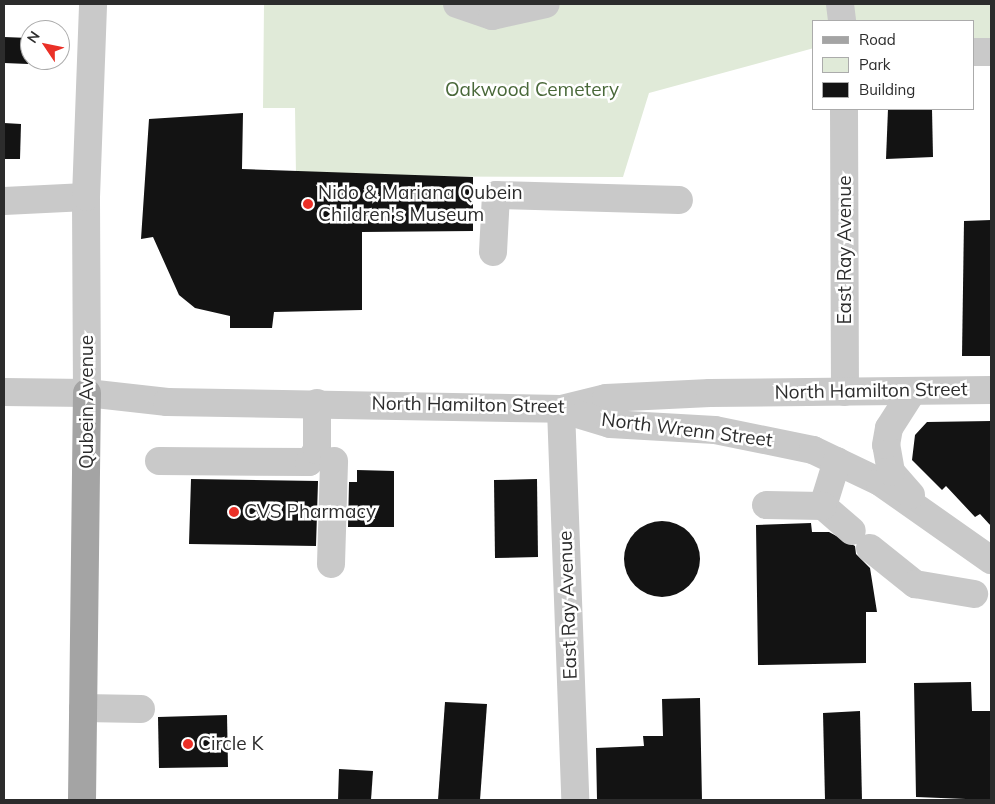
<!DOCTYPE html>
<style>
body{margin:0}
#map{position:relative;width:995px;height:804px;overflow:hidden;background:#fff;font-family:Mulish,sans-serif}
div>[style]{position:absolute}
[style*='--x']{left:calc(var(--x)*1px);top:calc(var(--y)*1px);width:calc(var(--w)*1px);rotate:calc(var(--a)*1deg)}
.green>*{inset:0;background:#e0ead8}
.building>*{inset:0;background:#131313}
.round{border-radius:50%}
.minor>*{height:28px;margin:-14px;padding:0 14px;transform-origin:14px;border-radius:14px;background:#c9c9c9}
.major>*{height:28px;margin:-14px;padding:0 14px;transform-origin:14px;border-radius:14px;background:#a4a4a4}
.dots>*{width:14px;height:14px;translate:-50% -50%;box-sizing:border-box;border:2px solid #fff;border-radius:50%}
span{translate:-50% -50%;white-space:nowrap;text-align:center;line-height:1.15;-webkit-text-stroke:5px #fff;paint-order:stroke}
.park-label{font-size:19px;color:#496839}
.poi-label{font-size:19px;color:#2c2c2c}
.left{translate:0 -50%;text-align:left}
.street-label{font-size:19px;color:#2c2c2c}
.frame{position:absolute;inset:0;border:5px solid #2c2c2c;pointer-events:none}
.legend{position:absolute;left:812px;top:20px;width:162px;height:90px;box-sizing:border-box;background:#fff;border:1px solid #ababab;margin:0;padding:6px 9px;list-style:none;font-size:15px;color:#2c2c2c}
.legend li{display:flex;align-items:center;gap:10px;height:25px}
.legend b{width:25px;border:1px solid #ababab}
.north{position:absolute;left:20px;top:20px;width:50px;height:50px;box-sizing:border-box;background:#fff;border:1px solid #ababab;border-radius:50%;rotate:304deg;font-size:14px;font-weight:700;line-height:20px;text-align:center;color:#2c2c2c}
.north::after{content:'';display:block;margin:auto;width:18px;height:22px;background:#ea3027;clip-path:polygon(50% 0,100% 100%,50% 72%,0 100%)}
</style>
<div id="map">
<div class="green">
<div style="clip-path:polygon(264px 4px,991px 4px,991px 40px,974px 40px,974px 21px,814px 21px,814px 48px,649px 93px,623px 177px,296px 176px,295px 108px,263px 108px)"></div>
</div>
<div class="building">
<div style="clip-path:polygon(4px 37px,29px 38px,28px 64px,4px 63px)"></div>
<div style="clip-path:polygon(888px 109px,932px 109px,933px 157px,886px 159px)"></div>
<div style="clip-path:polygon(243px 113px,242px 169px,473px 177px,473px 231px,362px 232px,362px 310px,274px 312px,272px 328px,230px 328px,230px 316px,195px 308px,179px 295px,153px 237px,141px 239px,149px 119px)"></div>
<div style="clip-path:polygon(4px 123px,21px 124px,20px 159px,4px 159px)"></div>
<div style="clip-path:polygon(991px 220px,991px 356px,962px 356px,964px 221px)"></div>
<div style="clip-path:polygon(991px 421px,991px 526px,980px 514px,975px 517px,946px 486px,942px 490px,912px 460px,915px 435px,927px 422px)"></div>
<div style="clip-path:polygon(357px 470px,394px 471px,394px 527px,348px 527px,349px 482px,357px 482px)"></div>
<div style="clip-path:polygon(191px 479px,318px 481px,316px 546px,189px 544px)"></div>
<div style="clip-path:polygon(537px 479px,538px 557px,495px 558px,494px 480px)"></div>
<div class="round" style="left:624px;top:521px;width:76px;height:76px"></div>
<div style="clip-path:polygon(811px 523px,812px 532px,829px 532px,855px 546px,856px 554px,870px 568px,877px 612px,866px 612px,866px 663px,758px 665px,756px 525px)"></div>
<div style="clip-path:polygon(971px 682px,972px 711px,991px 711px,991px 800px,916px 797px,914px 683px)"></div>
<div style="clip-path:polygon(700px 698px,702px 800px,597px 800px,596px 748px,644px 746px,643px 736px,663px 736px,662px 699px)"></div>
<div style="clip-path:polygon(445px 702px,487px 704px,480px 800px,438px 800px)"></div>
<div style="clip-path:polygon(860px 711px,862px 800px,825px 800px,823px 713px)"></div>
<div style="clip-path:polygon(227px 715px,228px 767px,159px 768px,158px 717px)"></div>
<div style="clip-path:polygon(339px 769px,373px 771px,371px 800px,338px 800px)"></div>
</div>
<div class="minor">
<div style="--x:457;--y:4;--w:37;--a:19"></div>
<div style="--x:492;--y:16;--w:55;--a:-12.5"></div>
<div style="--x:840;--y:4;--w:17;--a:83"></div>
<div style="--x:974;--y:52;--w:17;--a:0"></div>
<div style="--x:844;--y:109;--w:283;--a:89.8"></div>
<div style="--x:4;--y:201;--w:82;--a:-2.8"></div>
<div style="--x:493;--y:252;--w:57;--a:-87"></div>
<div style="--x:496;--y:195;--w:183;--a:1.6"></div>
<div style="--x:4;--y:392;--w:83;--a:0.7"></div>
<div style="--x:87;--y:393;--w:81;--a:6.4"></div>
<div style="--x:167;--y:402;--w:394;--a:1"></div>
<div style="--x:561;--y:409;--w:46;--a:-13.7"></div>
<div style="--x:606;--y:398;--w:104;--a:-2.8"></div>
<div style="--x:710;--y:393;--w:281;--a:-0.6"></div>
<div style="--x:87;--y:393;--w:196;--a:-90.3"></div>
<div style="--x:86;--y:197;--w:193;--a:-87.9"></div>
<div style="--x:561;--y:409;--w:51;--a:17"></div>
<div style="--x:610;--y:424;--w:105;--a:3.3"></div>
<div style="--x:715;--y:430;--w:100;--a:11.5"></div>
<div style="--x:813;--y:450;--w:74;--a:25.5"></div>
<div style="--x:880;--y:482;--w:136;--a:35.1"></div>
<div style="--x:561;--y:409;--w:391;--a:87.9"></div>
<div style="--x:159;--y:461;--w:150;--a:0.4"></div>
<div style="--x:309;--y:462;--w:14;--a:-56"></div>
<div style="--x:317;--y:450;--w:47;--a:-90"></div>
<div style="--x:837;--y:461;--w:47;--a:107.3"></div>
<div style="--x:823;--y:506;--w:38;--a:41"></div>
<div style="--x:911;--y:495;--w:30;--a:-131"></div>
<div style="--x:891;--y:472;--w:27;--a:-100"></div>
<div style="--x:886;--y:445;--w:17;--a:-80"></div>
<div style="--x:889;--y:428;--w:43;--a:-57.4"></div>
<div style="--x:766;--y:505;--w:57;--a:1"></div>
<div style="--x:870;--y:548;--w:58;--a:38.7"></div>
<div style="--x:915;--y:584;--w:60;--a:9.6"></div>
<div style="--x:331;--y:564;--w:103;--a:-88.3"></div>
<div style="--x:83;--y:708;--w:58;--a:1"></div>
</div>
<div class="major">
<div style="--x:82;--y:800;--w:407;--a:-89.3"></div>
</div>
<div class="dots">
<div style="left:308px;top:204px;background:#ea3027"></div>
<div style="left:234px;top:512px;background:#ea3027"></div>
<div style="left:188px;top:744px;background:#ea3027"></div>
</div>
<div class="park-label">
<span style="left:532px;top:90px">Oakwood Cemetery</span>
</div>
<div class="poi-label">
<span class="left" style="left:318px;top:204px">Nido &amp; Mariana Qubein<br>Children's Museum</span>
<span class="left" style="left:244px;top:512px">CVS Pharmacy</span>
<span class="left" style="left:198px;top:744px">Circle K</span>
</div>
<div class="street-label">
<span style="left:845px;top:250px;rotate:-90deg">East Ray Avenue</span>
<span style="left:871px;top:391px;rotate:-1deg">North Hamilton Street</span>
<span style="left:87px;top:402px;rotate:-90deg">Qubein Avenue</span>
<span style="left:468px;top:405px;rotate:1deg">North Hamilton Street</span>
<span style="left:687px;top:430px;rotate:7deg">North Wrenn Street</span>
<span style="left:568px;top:605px;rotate:-92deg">East Ray Avenue</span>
</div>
<div class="frame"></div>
<ul class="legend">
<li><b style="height:6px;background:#a4a4a4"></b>Road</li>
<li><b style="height:14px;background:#e0ead8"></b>Park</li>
<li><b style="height:14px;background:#131313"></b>Building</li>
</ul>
<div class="north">N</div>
</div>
